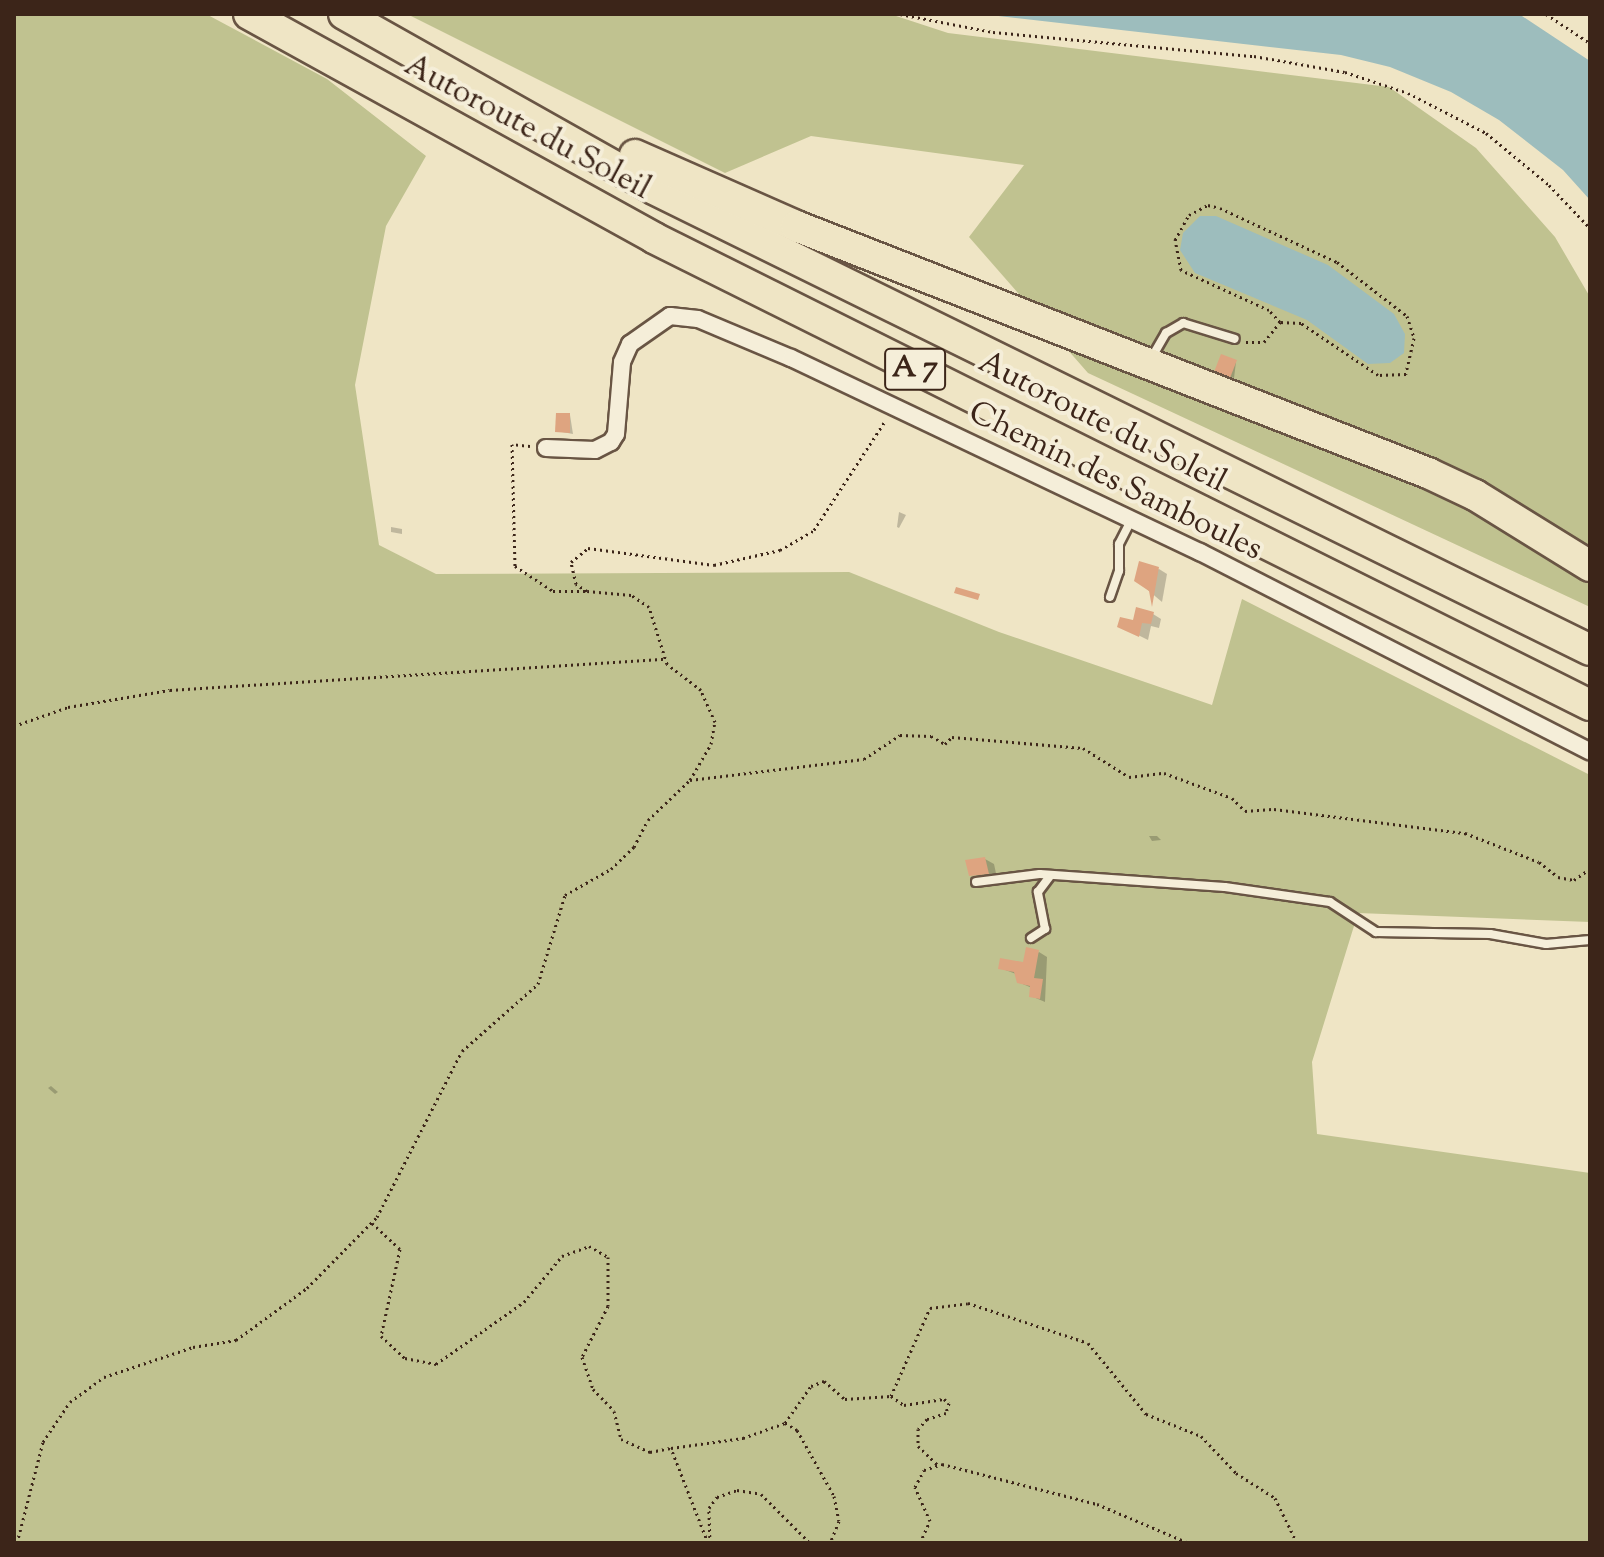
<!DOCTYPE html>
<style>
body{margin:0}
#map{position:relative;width:1604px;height:1557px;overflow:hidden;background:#efe5c5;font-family:"Sorts Mill Goudy",serif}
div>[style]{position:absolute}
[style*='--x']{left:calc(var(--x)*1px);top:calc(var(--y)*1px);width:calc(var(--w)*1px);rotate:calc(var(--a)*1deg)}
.green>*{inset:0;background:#c0c290}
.water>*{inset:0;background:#9dbdbd}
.shadow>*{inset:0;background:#0003}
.building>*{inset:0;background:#dea480}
.path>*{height:3px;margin-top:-1.5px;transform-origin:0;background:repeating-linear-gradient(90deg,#3c2519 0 2px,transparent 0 6px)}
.roads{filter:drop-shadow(2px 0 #695544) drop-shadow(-2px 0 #695544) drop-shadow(0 2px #695544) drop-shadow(0 -2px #695544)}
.service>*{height:8px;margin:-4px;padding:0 4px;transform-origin:4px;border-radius:4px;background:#f5eed9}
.minor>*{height:16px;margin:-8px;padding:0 8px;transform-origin:8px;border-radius:8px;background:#f5eed9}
.motorway>*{height:30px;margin:-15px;padding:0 15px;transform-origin:15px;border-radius:15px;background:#efe5c5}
span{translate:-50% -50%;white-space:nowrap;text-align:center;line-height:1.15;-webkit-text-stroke:8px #f5eed9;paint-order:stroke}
.shield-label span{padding:2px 6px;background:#f5eed9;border:2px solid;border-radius:6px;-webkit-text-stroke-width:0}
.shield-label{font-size:30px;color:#3c2519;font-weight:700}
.street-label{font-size:32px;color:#3c2519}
.frame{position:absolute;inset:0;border:16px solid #3c2519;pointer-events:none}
</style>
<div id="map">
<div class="green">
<div style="clip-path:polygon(14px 14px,206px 14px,327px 79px,426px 156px,386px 226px,355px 385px,379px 545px,436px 574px,849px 572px,999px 632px,1212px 705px,1242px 599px,1590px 775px,1590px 922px,1358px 913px,1312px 1062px,1317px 1134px,1590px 1173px,1590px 1543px,14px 1543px)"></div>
<div style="clip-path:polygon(407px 14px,890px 14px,948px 33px,1389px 87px,1476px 148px,1555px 237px,1590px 297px,1590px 607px,1088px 373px,969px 237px,1024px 165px,811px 136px,725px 173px)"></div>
</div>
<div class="water">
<div style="clip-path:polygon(981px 14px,1519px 14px,1590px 61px,1590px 200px,1563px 170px,1499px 120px,1451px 92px,1390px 67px,1341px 55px)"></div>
<div style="clip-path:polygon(1200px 216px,1216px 216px,1328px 265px,1394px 314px,1405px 334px,1404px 353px,1390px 363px,1368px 364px,1307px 320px,1195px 273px,1180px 250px,1183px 233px)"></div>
</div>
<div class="shadow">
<div style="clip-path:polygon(1236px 362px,1234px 378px,1220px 373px)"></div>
<div style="clip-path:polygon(570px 415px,573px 434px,557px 431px)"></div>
<div style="clip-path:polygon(899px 512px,906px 515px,899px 528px,897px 527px)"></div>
<div style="clip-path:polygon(391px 527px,402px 529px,402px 534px,391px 532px)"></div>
<div style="clip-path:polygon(1159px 569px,1167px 574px,1162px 602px,1136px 580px)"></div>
<div style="clip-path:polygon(1153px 614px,1161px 619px,1159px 628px,1151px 626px,1148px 640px,1128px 630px)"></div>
<div style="clip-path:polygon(1149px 836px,1157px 836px,1161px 840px,1152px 841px)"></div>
<div style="clip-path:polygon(985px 859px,994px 864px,997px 878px,971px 874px)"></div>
<div style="clip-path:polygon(1039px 952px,1047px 957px,1045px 1002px,1031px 996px,1032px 988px,1018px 982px,1016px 974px,1000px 968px,1025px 964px)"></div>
<div style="clip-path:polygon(51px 1086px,58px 1092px,55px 1094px,48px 1088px)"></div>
</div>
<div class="building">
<div style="clip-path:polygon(1221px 354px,1237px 360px,1230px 378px,1214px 372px)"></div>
<div style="clip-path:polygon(556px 413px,570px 413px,570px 433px,555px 432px)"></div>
<div style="clip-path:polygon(1139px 561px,1159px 567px,1152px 607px,1149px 591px,1134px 581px)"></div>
<div style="clip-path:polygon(956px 587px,980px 594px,978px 600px,954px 593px)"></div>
<div style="clip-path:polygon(1136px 607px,1154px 612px,1151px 624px,1142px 623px,1139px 637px,1117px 627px,1120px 617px,1133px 620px)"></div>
<div style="clip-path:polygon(985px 857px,989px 874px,969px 876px,965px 860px)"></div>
<div style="clip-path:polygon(1026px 947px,1039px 950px,1034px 978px,1043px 979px,1040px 999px,1029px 997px,1030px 986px,1017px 983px,1014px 972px,998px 969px,1000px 958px,1023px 962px)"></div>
</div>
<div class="path">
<div style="--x:900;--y:14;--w:95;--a:11"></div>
<div style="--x:993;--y:32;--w:262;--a:5.3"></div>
<div style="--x:1254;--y:56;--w:92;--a:10"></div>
<div style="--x:1345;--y:72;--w:66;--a:18.4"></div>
<div style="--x:1408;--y:93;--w:88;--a:27.1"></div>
<div style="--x:1486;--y:133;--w:82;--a:39.5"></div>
<div style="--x:1549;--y:185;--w:59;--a:46.4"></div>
<div style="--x:1546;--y:14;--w:53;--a:33.4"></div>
<div style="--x:1246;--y:342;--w:18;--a:0"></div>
<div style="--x:1264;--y:342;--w:26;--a:-51"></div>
<div style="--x:1280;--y:322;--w:16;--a:-133"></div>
<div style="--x:1269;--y:310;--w:97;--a:-155.6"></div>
<div style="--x:1181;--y:270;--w:31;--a:-101"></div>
<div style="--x:1175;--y:240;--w:29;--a:-61"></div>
<div style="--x:1189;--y:215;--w:21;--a:-28"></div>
<div style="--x:1208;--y:205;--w:12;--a:14"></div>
<div style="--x:1220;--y:208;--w:129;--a:24.8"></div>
<div style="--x:1337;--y:262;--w:88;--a:37.6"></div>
<div style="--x:1407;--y:316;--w:23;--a:72"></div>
<div style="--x:1414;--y:338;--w:37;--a:103"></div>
<div style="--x:1406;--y:374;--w:28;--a:178"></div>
<div style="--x:1378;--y:375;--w:93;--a:-146"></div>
<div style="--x:1301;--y:323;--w:21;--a:-177"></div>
<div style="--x:530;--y:446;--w:18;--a:-174"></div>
<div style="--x:512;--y:444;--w:122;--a:88.6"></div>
<div style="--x:515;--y:566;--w:45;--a:33.3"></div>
<div style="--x:553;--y:591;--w:34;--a:0"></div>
<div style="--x:14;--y:726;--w:57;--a:-19.4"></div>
<div style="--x:68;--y:707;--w:103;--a:-9.5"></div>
<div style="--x:170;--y:690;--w:496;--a:-3.6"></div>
<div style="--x:690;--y:780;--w:175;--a:-6.9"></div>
<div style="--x:864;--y:759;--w:43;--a:-33.7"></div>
<div style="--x:900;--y:735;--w:31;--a:2"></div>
<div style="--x:931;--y:736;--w:16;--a:30"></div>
<div style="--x:945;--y:744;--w:10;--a:-45"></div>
<div style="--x:952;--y:737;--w:131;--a:4.8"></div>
<div style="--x:1083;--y:748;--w:54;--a:32.2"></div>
<div style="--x:1129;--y:777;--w:35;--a:-7"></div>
<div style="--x:1164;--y:773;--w:72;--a:20.2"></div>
<div style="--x:1232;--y:798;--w:18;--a:45"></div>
<div style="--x:1245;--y:811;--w:29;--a:-4"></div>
<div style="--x:1274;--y:809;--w:193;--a:7.2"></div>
<div style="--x:1465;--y:833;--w:79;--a:21.4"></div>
<div style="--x:1539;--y:862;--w:24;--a:38"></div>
<div style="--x:1558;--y:877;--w:16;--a:11"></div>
<div style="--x:1574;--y:880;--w:19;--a:-35"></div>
<div style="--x:372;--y:1223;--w:38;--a:43"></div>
<div style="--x:400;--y:1249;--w:89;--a:102.3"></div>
<div style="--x:381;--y:1336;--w:33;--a:43"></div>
<div style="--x:405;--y:1358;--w:32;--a:11"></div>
<div style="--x:436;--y:1364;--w:108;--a:-35.2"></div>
<div style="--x:524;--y:1302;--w:60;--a:-50.4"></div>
<div style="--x:562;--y:1256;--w:29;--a:-20"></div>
<div style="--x:589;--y:1246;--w:22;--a:30"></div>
<div style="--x:608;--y:1257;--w:49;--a:90"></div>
<div style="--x:608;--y:1306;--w:57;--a:117"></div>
<div style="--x:582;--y:1357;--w:34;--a:71"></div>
<div style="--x:593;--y:1389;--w:30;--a:46"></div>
<div style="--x:614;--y:1411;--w:29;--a:76"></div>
<div style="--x:621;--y:1439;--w:32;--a:24"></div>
<div style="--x:650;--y:1452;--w:21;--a:-11"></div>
<div style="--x:891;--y:1396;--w:16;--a:35"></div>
<div style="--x:904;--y:1405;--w:40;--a:-8.5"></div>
<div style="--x:944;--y:1399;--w:6;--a:39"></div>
<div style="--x:949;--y:1403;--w:10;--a:107"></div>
<div style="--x:946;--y:1413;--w:20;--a:162"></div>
<div style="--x:927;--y:1419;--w:13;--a:132"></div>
<div style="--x:918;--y:1429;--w:17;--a:90"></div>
<div style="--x:918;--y:1446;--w:28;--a:44"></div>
<div style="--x:785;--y:1423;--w:45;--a:-54.9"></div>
<div style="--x:811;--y:1386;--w:14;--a:-21"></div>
<div style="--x:824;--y:1381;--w:28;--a:41"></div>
<div style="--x:845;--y:1399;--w:46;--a:-3.7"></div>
<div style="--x:891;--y:1396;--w:96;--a:-66.1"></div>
<div style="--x:930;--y:1308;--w:38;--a:-7"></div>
<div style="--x:968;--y:1303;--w:126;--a:18.4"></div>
<div style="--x:1088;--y:1343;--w:92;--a:50.8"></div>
<div style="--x:1146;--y:1414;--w:59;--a:21.8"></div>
<div style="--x:1201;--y:1436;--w:51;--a:46.6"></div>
<div style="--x:1236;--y:1473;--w:46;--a:32.7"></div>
<div style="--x:1275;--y:1498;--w:50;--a:63.9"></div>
<div style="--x:17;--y:1543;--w:104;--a:-75.6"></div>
<div style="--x:43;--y:1442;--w:48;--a:-56"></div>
<div style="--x:70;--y:1402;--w:42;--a:-36.3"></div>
<div style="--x:104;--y:1377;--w:94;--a:-18.6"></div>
<div style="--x:193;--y:1347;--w:44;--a:-9.2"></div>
<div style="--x:236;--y:1340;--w:88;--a:-36.2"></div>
<div style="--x:307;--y:1288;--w:100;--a:-45.4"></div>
<div style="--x:377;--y:1217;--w:186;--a:-62.9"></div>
<div style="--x:462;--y:1051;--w:101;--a:-41.4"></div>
<div style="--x:538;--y:984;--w:93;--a:-73.1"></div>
<div style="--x:565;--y:895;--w:53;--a:-29.5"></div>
<div style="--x:611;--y:869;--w:32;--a:-44"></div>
<div style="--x:634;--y:847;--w:30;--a:-63"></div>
<div style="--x:648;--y:820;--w:58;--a:-43.6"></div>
<div style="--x:690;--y:780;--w:42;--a:-59.7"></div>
<div style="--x:711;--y:744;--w:22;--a:-80"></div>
<div style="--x:715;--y:722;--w:35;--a:-114"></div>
<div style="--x:701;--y:690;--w:43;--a:-142.6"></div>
<div style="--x:667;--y:664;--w:60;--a:-107.5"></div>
<div style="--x:649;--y:607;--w:22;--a:-146"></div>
<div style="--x:631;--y:595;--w:44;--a:-174.8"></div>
<div style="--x:587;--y:591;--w:13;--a:-148"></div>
<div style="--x:576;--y:584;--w:23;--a:-103"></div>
<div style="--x:571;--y:562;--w:22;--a:-39"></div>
<div style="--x:588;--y:548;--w:127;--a:7.7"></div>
<div style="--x:714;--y:565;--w:68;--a:-12.8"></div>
<div style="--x:780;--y:550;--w:39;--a:-30"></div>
<div style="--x:814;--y:530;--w:130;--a:-56.9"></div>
<div style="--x:708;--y:1543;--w:102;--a:-111.3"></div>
<div style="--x:671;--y:1448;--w:73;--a:-7.9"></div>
<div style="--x:743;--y:1438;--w:45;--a:-19.7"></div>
<div style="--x:785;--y:1423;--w:14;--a:30"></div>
<div style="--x:797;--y:1430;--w:76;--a:60.7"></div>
<div style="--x:834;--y:1496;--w:25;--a:79"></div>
<div style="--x:839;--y:1521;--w:24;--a:112"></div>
<div style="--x:710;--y:1543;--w:35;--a:-92"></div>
<div style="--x:709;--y:1508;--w:14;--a:-54"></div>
<div style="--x:717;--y:1497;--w:21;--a:-19"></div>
<div style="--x:737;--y:1490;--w:24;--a:9"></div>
<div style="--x:761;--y:1494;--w:69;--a:45"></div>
<div style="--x:920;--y:1543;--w:24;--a:-66"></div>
<div style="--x:930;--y:1521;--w:37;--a:-114"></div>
<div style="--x:915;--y:1487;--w:19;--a:-62"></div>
<div style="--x:924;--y:1470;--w:19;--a:-18"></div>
<div style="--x:942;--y:1464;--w:160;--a:14.5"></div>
<div style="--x:1097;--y:1504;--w:100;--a:23"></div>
</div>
<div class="roads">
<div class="service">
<div style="--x:1152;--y:357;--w:28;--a:-60"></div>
<div style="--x:1166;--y:333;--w:20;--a:-30"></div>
<div style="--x:1183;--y:323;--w:54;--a:17.1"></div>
<div style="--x:1110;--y:597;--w:28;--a:-71"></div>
<div style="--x:1119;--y:571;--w:27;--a:-90"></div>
<div style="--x:1119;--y:544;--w:27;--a:-63"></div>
<div style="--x:976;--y:882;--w:64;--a:-7.1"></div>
<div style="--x:1040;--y:874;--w:185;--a:4"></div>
<div style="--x:1225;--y:887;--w:106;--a:8.1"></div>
<div style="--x:1330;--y:902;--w:55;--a:33.1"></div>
<div style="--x:1376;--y:932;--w:114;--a:1"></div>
<div style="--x:1490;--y:934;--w:57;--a:10.1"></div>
<div style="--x:1546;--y:944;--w:44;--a:-5.2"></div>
<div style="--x:1031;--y:938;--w:17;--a:-33"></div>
<div style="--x:1045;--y:929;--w:38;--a:-101"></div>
<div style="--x:1038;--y:892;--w:21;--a:-53"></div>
</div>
<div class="minor">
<div style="--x:546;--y:448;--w:49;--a:2.3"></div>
<div style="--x:595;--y:450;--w:18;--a:-27"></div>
<div style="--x:611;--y:442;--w:9;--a:-58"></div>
<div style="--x:616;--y:434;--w:72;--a:-85.2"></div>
<div style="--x:622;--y:362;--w:20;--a:-66"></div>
<div style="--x:630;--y:344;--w:49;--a:-35"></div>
<div style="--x:670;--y:316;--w:28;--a:6"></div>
<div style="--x:698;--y:319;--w:101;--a:22.8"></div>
<div style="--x:791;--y:358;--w:453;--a:25.4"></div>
<div style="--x:1200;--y:552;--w:438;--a:27.1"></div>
</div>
<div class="motorway">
<div style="--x:249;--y:14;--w:463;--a:28.9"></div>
<div style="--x:654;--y:238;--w:1046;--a:26.52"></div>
<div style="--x:344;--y:14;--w:356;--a:29.4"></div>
<div style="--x:654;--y:189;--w:1043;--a:26.22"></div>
<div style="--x:635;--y:155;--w:176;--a:23.8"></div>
<div style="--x:796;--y:226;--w:679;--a:21.35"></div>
<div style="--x:1428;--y:473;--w:52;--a:25.1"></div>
<div style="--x:1475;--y:495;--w:135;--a:31.7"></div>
</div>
</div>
<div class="shield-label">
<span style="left:915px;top:369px">A 7</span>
</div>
<div class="street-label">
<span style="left:527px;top:128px;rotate:28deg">Autoroute du Soleil</span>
<span style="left:1102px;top:423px;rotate:27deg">Autoroute du Soleil</span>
<span style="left:1115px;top:482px;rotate:26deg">Chemin des Samboules</span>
</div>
<div class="frame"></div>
</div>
